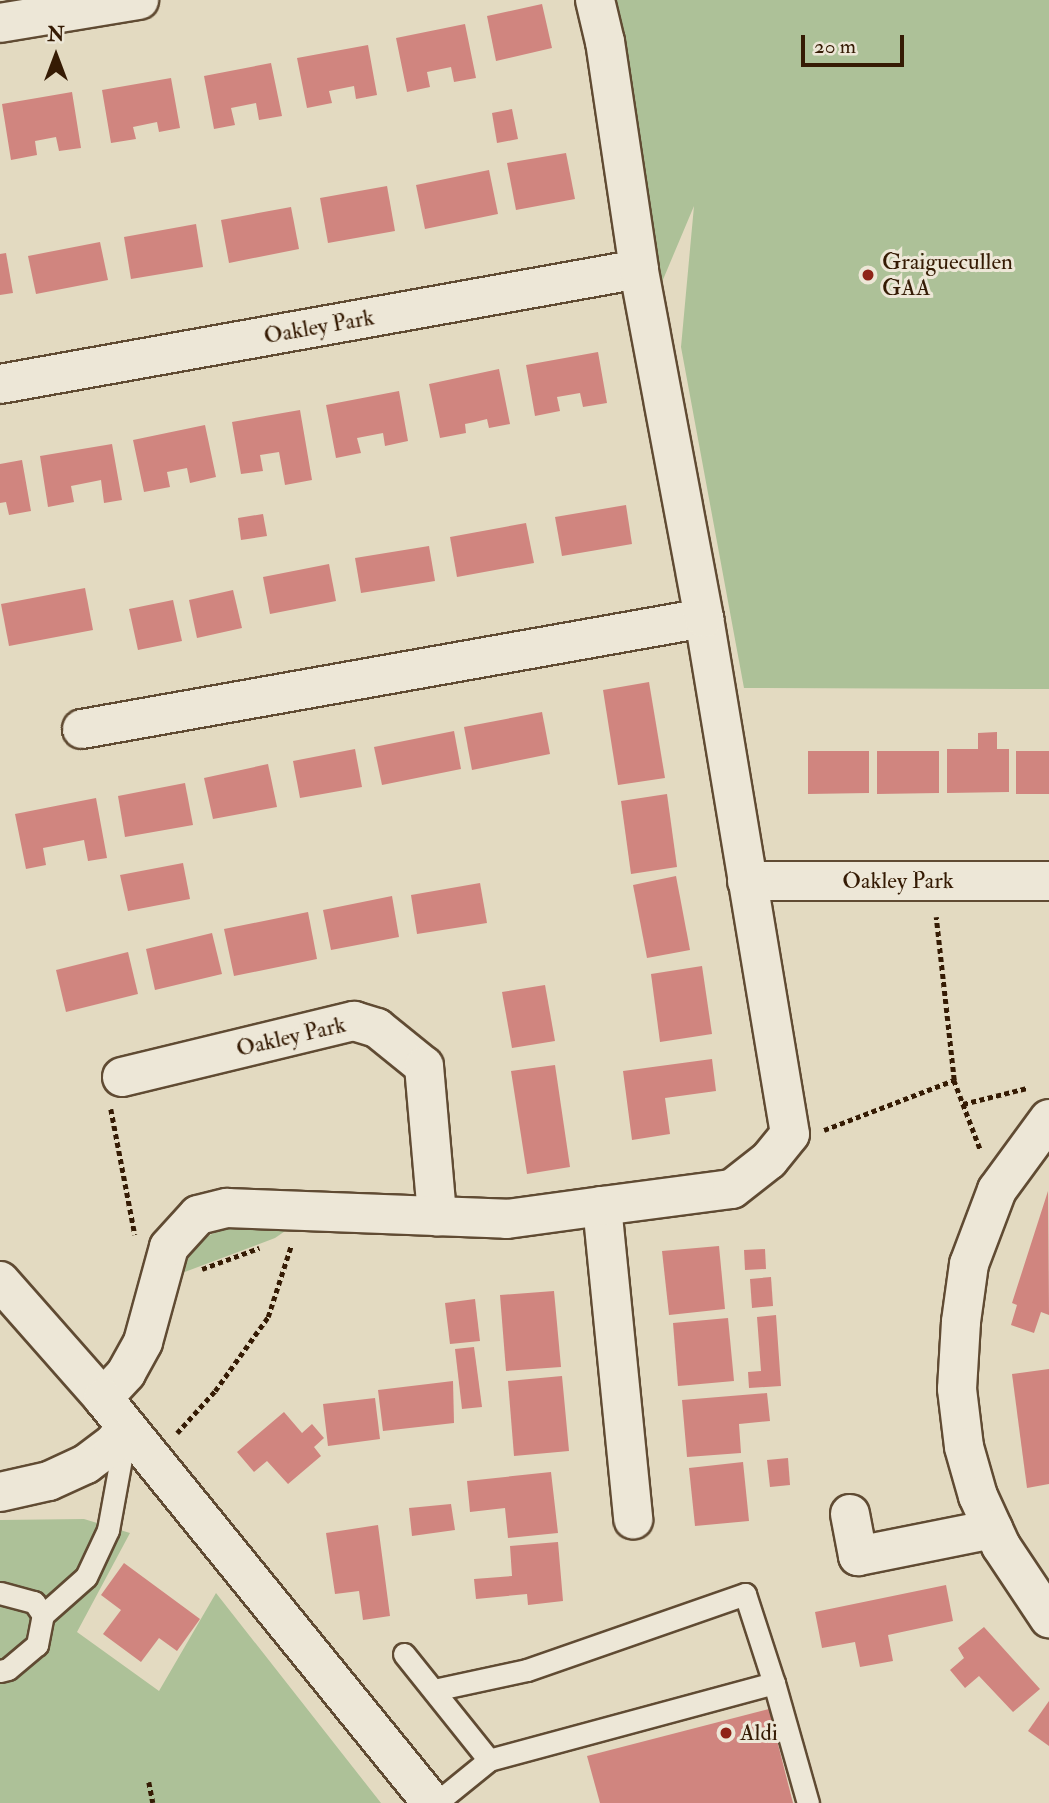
<!DOCTYPE html>
<style>
body{margin:0}
#map{position:relative;width:1049px;height:1803px;overflow:hidden;background:#e3dac1;font-family:"IM FELL Double Pica",serif}
div>[style]{position:absolute}
[style*='--x']{left:calc(var(--x)*1px);top:calc(var(--y)*1px);width:calc(var(--w)*1px);rotate:calc(var(--a)*1deg)}
.green>*{inset:0;background:#adc198}
.building>*{inset:0;background:#d0857f}
.path>*{height:4.5px;margin-top:-2.25px;transform-origin:0;background:repeating-linear-gradient(90deg,#351b04 0 5px,transparent 0 8.5px)}
.roads{filter:drop-shadow(2px 0 #604b33) drop-shadow(-2px 0 #604b33) drop-shadow(0 2px #604b33) drop-shadow(0 -2px #604b33)}
.service>*{height:21px;margin:-10.5px;padding:0 10.5px;transform-origin:10.5px;border-radius:10.5px;background:#ede7d7}
.minor>*{height:38px;margin:-19px;padding:0 19px;transform-origin:19px;border-radius:19px;background:#ede7d7}
.tertiary>*{height:38px;margin:-19px;padding:0 19px;transform-origin:19px;border-radius:19px;background:#ede7d7}
.secondary>*{height:38px;margin:-19px;padding:0 19px;transform-origin:19px;border-radius:19px;background:#ede7d7}
.dots>*{width:19px;height:19px;translate:-50% -50%;box-sizing:border-box;border:4px solid #ede7d7;border-radius:50%}
span{translate:-50% -50%;white-space:nowrap;text-align:center;line-height:1.15;-webkit-text-stroke:6px #ede7d7;paint-order:stroke}
.poi-label{font-size:23px;color:#351b04}
.left{translate:0 -50%;text-align:left}
.street-label{font-size:23px;color:#351b04}
.north{position:absolute;left:21px;top:21px;width:70px;height:70px;-webkit-text-stroke:5px #ede7d7;paint-order:stroke;rotate:0deg;font-size:19px;font-weight:700;line-height:28px;text-align:center;color:#351b04}
.north::after{content:'';display:block;margin:auto;width:24px;height:32px;background:#351b04;clip-path:polygon(50% 0,100% 100%,50% 72%,0 100%)}
.scale{position:absolute;left:801px;top:35px;width:103px;height:32px;box-sizing:border-box;border:4px solid #351b04;border-top:0;padding-left:9px;font-size:21px;line-height:24px;white-space:nowrap;color:#351b04;-webkit-text-stroke:5px #ede7d7;paint-order:stroke}
</style>
<div id="map">
<div class="green">
<div style="clip-path:polygon(608px 0,1049px 0,1049px 689px,744px 688px,681px 347px,694px 206px,662px 282px,638px 131px)"></div>
<div style="clip-path:polygon(225px 1227px,291px 1227px,275px 1238px,182px 1273px,187px 1253px,197px 1242px)"></div>
<div style="clip-path:polygon(84px 1519px,130px 1533px,77px 1632px,159px 1691px,216px 1593px,381px 1803px,0 1803px,0 1520px)"></div>
</div>
<div class="building">
<div style="clip-path:polygon(542px 4px,552px 48px,496px 61px,487px 16px)"></div>
<div style="clip-path:polygon(465px 24px,476px 78px,454px 82px,451px 67px,427px 72px,430px 87px,407px 92px,396px 38px)"></div>
<div style="clip-path:polygon(368px 45px,377px 95px,356px 99px,354px 86px,329px 91px,332px 103px,307px 108px,297px 58px)"></div>
<div style="clip-path:polygon(271px 63px,282px 116px,259px 120px,256px 103px,231px 108px,235px 125px,214px 129px,204px 76px)"></div>
<div style="clip-path:polygon(171px 78px,180px 128px,159px 132px,157px 122px,133px 127px,136px 139px,111px 143px,102px 90px)"></div>
<div style="clip-path:polygon(72px 92px,81px 148px,59px 151px,56px 137px,35px 141px,37px 155px,11px 160px,2px 104px)"></div>
<div style="clip-path:polygon(512px 109px,518px 139px,497px 143px,492px 113px)"></div>
<div style="clip-path:polygon(566px 153px,575px 199px,516px 210px,507px 163px)"></div>
<div style="clip-path:polygon(489px 170px,498px 214px,425px 229px,416px 185px)"></div>
<div style="clip-path:polygon(387px 186px,395px 231px,328px 243px,320px 198px)"></div>
<div style="clip-path:polygon(291px 207px,299px 249px,229px 263px,221px 220px)"></div>
<div style="clip-path:polygon(196px 224px,203px 267px,131px 279px,124px 237px)"></div>
<div style="clip-path:polygon(100px 242px,108px 280px,36px 294px,28px 256px)"></div>
<div style="clip-path:polygon(6px 253px,13px 293px,0 295px,0 254px)"></div>
<div style="clip-path:polygon(598px 352px,607px 403px,583px 407px,580px 393px,557px 397px,560px 411px,535px 416px,526px 365px)"></div>
<div style="clip-path:polygon(499px 369px,510px 424px,489px 428px,487px 419px,475px 422px,465px 424px,466px 433px,440px 438px,429px 384px)"></div>
<div style="clip-path:polygon(399px 391px,408px 441px,385px 446px,383px 433px,357px 438px,361px 453px,336px 458px,326px 405px)"></div>
<div style="clip-path:polygon(300px 410px,312px 480px,285px 485px,279px 452px,260px 455px,263px 471px,241px 474px,232px 422px)"></div>
<div style="clip-path:polygon(205px 425px,216px 477px,190px 483px,187px 468px,167px 472px,170px 487px,144px 492px,133px 440px)"></div>
<div style="clip-path:polygon(112px 444px,122px 500px,104px 503px,101px 480px,71px 486px,74px 502px,48px 507px,40px 456px)"></div>
<div style="clip-path:polygon(22px 460px,31px 511px,9px 515px,6px 502px,0 503px,0 464px)"></div>
<div style="clip-path:polygon(626px 505px,632px 544px,562px 556px,555px 517px)"></div>
<div style="clip-path:polygon(263px 514px,267px 536px,241px 540px,238px 518px)"></div>
<div style="clip-path:polygon(526px 523px,534px 563px,457px 577px,450px 537px)"></div>
<div style="clip-path:polygon(429px 546px,435px 581px,361px 593px,355px 558px)"></div>
<div style="clip-path:polygon(329px 564px,336px 601px,270px 614px,263px 577px)"></div>
<div style="clip-path:polygon(85px 588px,93px 630px,9px 646px,1px 604px)"></div>
<div style="clip-path:polygon(233px 590px,242px 628px,197px 638px,189px 600px)"></div>
<div style="clip-path:polygon(173px 600px,182px 641px,138px 650px,129px 609px)"></div>
<div style="clip-path:polygon(649px 682px,665px 778px,618px 785px,603px 690px)"></div>
<div style="clip-path:polygon(542px 712px,550px 754px,472px 770px,464px 727px)"></div>
<div style="clip-path:polygon(454px 731px,461px 769px,382px 785px,374px 747px)"></div>
<div style="clip-path:polygon(997px 732px,997px 749px,1009px 749px,1009px 792px,947px 793px,947px 749px,978px 749px,978px 733px)"></div>
<div style="clip-path:polygon(355px 749px,362px 787px,300px 798px,293px 761px)"></div>
<div style="clip-path:polygon(808px 751px,869px 751px,869px 793px,808px 794px)"></div>
<div style="clip-path:polygon(877px 751px,939px 751px,939px 793px,877px 794px)"></div>
<div style="clip-path:polygon(1016px 751px,1049px 751px,1049px 794px,1016px 794px)"></div>
<div style="clip-path:polygon(268px 764px,277px 807px,213px 819px,204px 778px)"></div>
<div style="clip-path:polygon(185px 783px,193px 825px,125px 837px,118px 796px)"></div>
<div style="clip-path:polygon(667px 794px,677px 867px,631px 874px,621px 801px)"></div>
<div style="clip-path:polygon(96px 798px,107px 858px,88px 861px,84px 840px,43px 848px,46px 865px,26px 869px,15px 814px)"></div>
<div style="clip-path:polygon(183px 863px,190px 899px,128px 911px,120px 875px)"></div>
<div style="clip-path:polygon(676px 876px,690px 950px,647px 958px,633px 885px)"></div>
<div style="clip-path:polygon(480px 883px,487px 923px,417px 934px,411px 895px)"></div>
<div style="clip-path:polygon(392px 896px,399px 937px,331px 950px,323px 910px)"></div>
<div style="clip-path:polygon(308px 912px,317px 959px,234px 976px,224px 929px)"></div>
<div style="clip-path:polygon(212px 933px,222px 974px,155px 990px,146px 949px)"></div>
<div style="clip-path:polygon(128px 952px,138px 994px,66px 1012px,56px 970px)"></div>
<div style="clip-path:polygon(702px 966px,712px 1034px,660px 1042px,651px 974px)"></div>
<div style="clip-path:polygon(545px 985px,555px 1041px,512px 1048px,502px 992px)"></div>
<div style="clip-path:polygon(712px 1059px,716px 1091px,665px 1098px,670px 1134px,632px 1140px,623px 1071px)"></div>
<div style="clip-path:polygon(555px 1065px,570px 1167px,527px 1174px,511px 1071px)"></div>
<div style="clip-path:polygon(1048px 1191px,1049px 1315px,1041px 1312px,1034px 1333px,1011px 1325px,1017px 1305px,1012px 1303px)"></div>
<div style="clip-path:polygon(719px 1246px,725px 1309px,669px 1315px,662px 1251px)"></div>
<div style="clip-path:polygon(765px 1249px,766px 1269px,745px 1270px,744px 1250px)"></div>
<div style="clip-path:polygon(771px 1277px,773px 1306px,752px 1308px,750px 1279px)"></div>
<div style="clip-path:polygon(554px 1291px,561px 1367px,506px 1371px,500px 1295px)"></div>
<div style="clip-path:polygon(475px 1299px,480px 1341px,450px 1344px,445px 1303px)"></div>
<div style="clip-path:polygon(776px 1315px,781px 1386px,749px 1388px,748px 1372px,761px 1371px,757px 1317px)"></div>
<div style="clip-path:polygon(728px 1318px,734px 1381px,678px 1386px,673px 1323px)"></div>
<div style="clip-path:polygon(474px 1347px,482px 1407px,462px 1409px,455px 1349px)"></div>
<div style="clip-path:polygon(1049px 1369px,1049px 1484px,1027px 1488px,1012px 1374px)"></div>
<div style="clip-path:polygon(562px 1376px,569px 1451px,514px 1456px,508px 1381px)"></div>
<div style="clip-path:polygon(453px 1381px,454px 1423px,383px 1431px,378px 1390px)"></div>
<div style="clip-path:polygon(767px 1393px,770px 1421px,739px 1424px,741px 1453px,687px 1457px,682px 1400px)"></div>
<div style="clip-path:polygon(375px 1398px,380px 1439px,328px 1446px,323px 1404px)"></div>
<div style="clip-path:polygon(284px 1412px,302px 1433px,312px 1424px,324px 1438px,314px 1447px,321px 1456px,288px 1484px,267px 1461px,254px 1472px,237px 1452px)"></div>
<div style="clip-path:polygon(788px 1458px,790px 1485px,770px 1487px,767px 1460px)"></div>
<div style="clip-path:polygon(743px 1462px,749px 1521px,695px 1526px,689px 1468px)"></div>
<div style="clip-path:polygon(551px 1472px,558px 1533px,508px 1538px,505px 1508px,470px 1512px,467px 1481px)"></div>
<div style="clip-path:polygon(451px 1504px,455px 1530px,412px 1536px,409px 1508px)"></div>
<div style="clip-path:polygon(378px 1525px,390px 1616px,363px 1620px,359px 1591px,335px 1594px,326px 1533px)"></div>
<div style="clip-path:polygon(558px 1542px,563px 1601px,528px 1605px,527px 1594px,476px 1599px,474px 1579px,512px 1576px,510px 1546px)"></div>
<div style="clip-path:polygon(124px 1563px,200px 1619px,177px 1651px,159px 1638px,141px 1662px,103px 1634px,121px 1610px,101px 1595px)"></div>
<div style="clip-path:polygon(946px 1585px,953px 1621px,888px 1635px,893px 1661px,860px 1667px,855px 1642px,822px 1648px,815px 1612px)"></div>
<div style="clip-path:polygon(984px 1627px,1040px 1689px,1013px 1712px,979px 1676px,965px 1688px,950px 1670px,964px 1658px,958px 1648px)"></div>
<div style="clip-path:polygon(1049px 1701px,1049px 1746px,1028px 1731px)"></div>
<div style="clip-path:polygon(769px 1709px,793px 1803px,600px 1803px,587px 1756px)"></div>
</div>
<div class="path">
<div style="--x:954;--y:1080;--w:76;--a:69.2"></div>
<div style="--x:963;--y:1104;--w:66;--a:-14"></div>
<div style="--x:111;--y:1109;--w:128;--a:79.2"></div>
<div style="--x:824;--y:1130;--w:139;--a:-21"></div>
<div style="--x:954;--y:1080;--w:164;--a:-96.3"></div>
<div style="--x:202;--y:1269;--w:61;--a:-20.2"></div>
<div style="--x:177;--y:1433;--w:57;--a:-47.9"></div>
<div style="--x:215;--y:1391;--w:91;--a:-54.4"></div>
<div style="--x:268;--y:1317;--w:75;--a:-72.1"></div>
<div style="--x:149;--y:1782;--w:21;--a:79"></div>
</div>
<div class="roads">
<div class="service">
<div style="--x:0;--y:1593;--w:35;--a:15"></div>
<div style="--x:34;--y:1602;--w:16;--a:55"></div>
<div style="--x:404;--y:1654;--w:136;--a:51.3"></div>
<div style="--x:489;--y:1760;--w:68;--a:140.9"></div>
<div style="--x:0;--y:1671;--w:8;--a:-14"></div>
<div style="--x:8;--y:1669;--w:38;--a:-40"></div>
<div style="--x:37;--y:1645;--w:31;--a:-79"></div>
<div style="--x:43;--y:1615;--w:57;--a:-41.5"></div>
<div style="--x:86;--y:1577;--w:52;--a:-64.9"></div>
<div style="--x:108;--y:1530;--w:96;--a:-79.7"></div>
<div style="--x:774;--y:1683;--w:125;--a:74.2"></div>
<div style="--x:434;--y:1690;--w:95;--a:-12.1"></div>
<div style="--x:527;--y:1670;--w:231;--a:-19.2"></div>
<div style="--x:745;--y:1594;--w:94;--a:72"></div>
<div style="--x:774;--y:1683;--w:295;--a:164.9"></div>
</div>
<div class="minor">
<div style="--x:0;--y:23;--w:141;--a:-9.4"></div>
<div style="--x:0;--y:384;--w:649;--a:-10.2"></div>
<div style="--x:82;--y:729;--w:632;--a:-10.12"></div>
<div style="--x:747;--y:881;--w:302;--a:0"></div>
<div style="--x:122;--y:1077;--w:239;--a:-13.6"></div>
<div style="--x:354;--y:1021;--w:24;--a:17"></div>
<div style="--x:377;--y:1028;--w:60;--a:39"></div>
<div style="--x:424;--y:1066;--w:151;--a:85"></div>
<div style="--x:1049;--y:1119;--w:88;--a:126.2"></div>
<div style="--x:997;--y:1190;--w:79;--a:110.7"></div>
<div style="--x:969;--y:1264;--w:59;--a:97.9"></div>
<div style="--x:961;--y:1322;--w:67;--a:93.4"></div>
<div style="--x:957;--y:1389;--w:58;--a:83.1"></div>
<div style="--x:964;--y:1447;--w:51;--a:74.1"></div>
<div style="--x:978;--y:1496;--w:55;--a:65.3"></div>
<div style="--x:1001;--y:1546;--w:87;--a:56.3"></div>
<div style="--x:602;--y:1206;--w:315;--a:84.3"></div>
<div style="--x:103;--y:1398;--w:34;--a:-47"></div>
<div style="--x:126;--y:1373;--w:35;--a:-61"></div>
<div style="--x:143;--y:1342;--w:98;--a:-74.7"></div>
<div style="--x:169;--y:1247;--w:43;--a:-47.8"></div>
<div style="--x:198;--y:1215;--w:30;--a:-14"></div>
<div style="--x:227;--y:1208;--w:280;--a:2.2"></div>
<div style="--x:507;--y:1219;--w:96;--a:-7.8"></div>
<div style="--x:602;--y:1206;--w:131;--a:-7.5"></div>
<div style="--x:732;--y:1189;--w:47;--a:-38.1"></div>
<div style="--x:769;--y:1160;--w:33;--a:-51"></div>
<div style="--x:790;--y:1134;--w:523;--a:-99.46"></div>
<div style="--x:704;--y:618;--w:355;--a:-100.6"></div>
<div style="--x:639;--y:269;--w:230;--a:-98.5"></div>
<div style="--x:605;--y:42;--w:43;--a:-103.4"></div>
<div style="--x:850;--y:1514;--w:43;--a:79.2"></div>
<div style="--x:858;--y:1556;--w:138;--a:-11.3"></div>
</div>
<div class="tertiary">
<div style="--x:0;--y:1492;--w:50;--a:-12.7"></div>
<div style="--x:49;--y:1481;--w:41;--a:-24.7"></div>
<div style="--x:86;--y:1464;--w:34;--a:-37"></div>
<div style="--x:113;--y:1444;--w:21;--a:-53"></div>
</div>
<div class="secondary">
<div style="--x:0;--y:1281;--w:156;--a:48.6"></div>
<div style="--x:103;--y:1398;--w:522;--a:50.91"></div>
</div>
</div>
<div class="dots">
<div style="left:868px;top:275px;background:#8f2418"></div>
<div style="left:726px;top:1733px;background:#8f2418"></div>
</div>
<div class="poi-label">
<span class="left" style="left:882px;top:275px">Graiguecullen<br>GAA</span>
<span class="left" style="left:740px;top:1733px">Aldi</span>
</div>
<div class="street-label">
<span style="left:319px;top:327px;rotate:-10deg">Oakley Park</span>
<span style="left:898px;top:881px">Oakley Park</span>
<span style="left:291px;top:1037px;rotate:-13deg">Oakley Park</span>
</div>
<div class="north">N</div>
<div class="scale">20 m</div>
</div>
